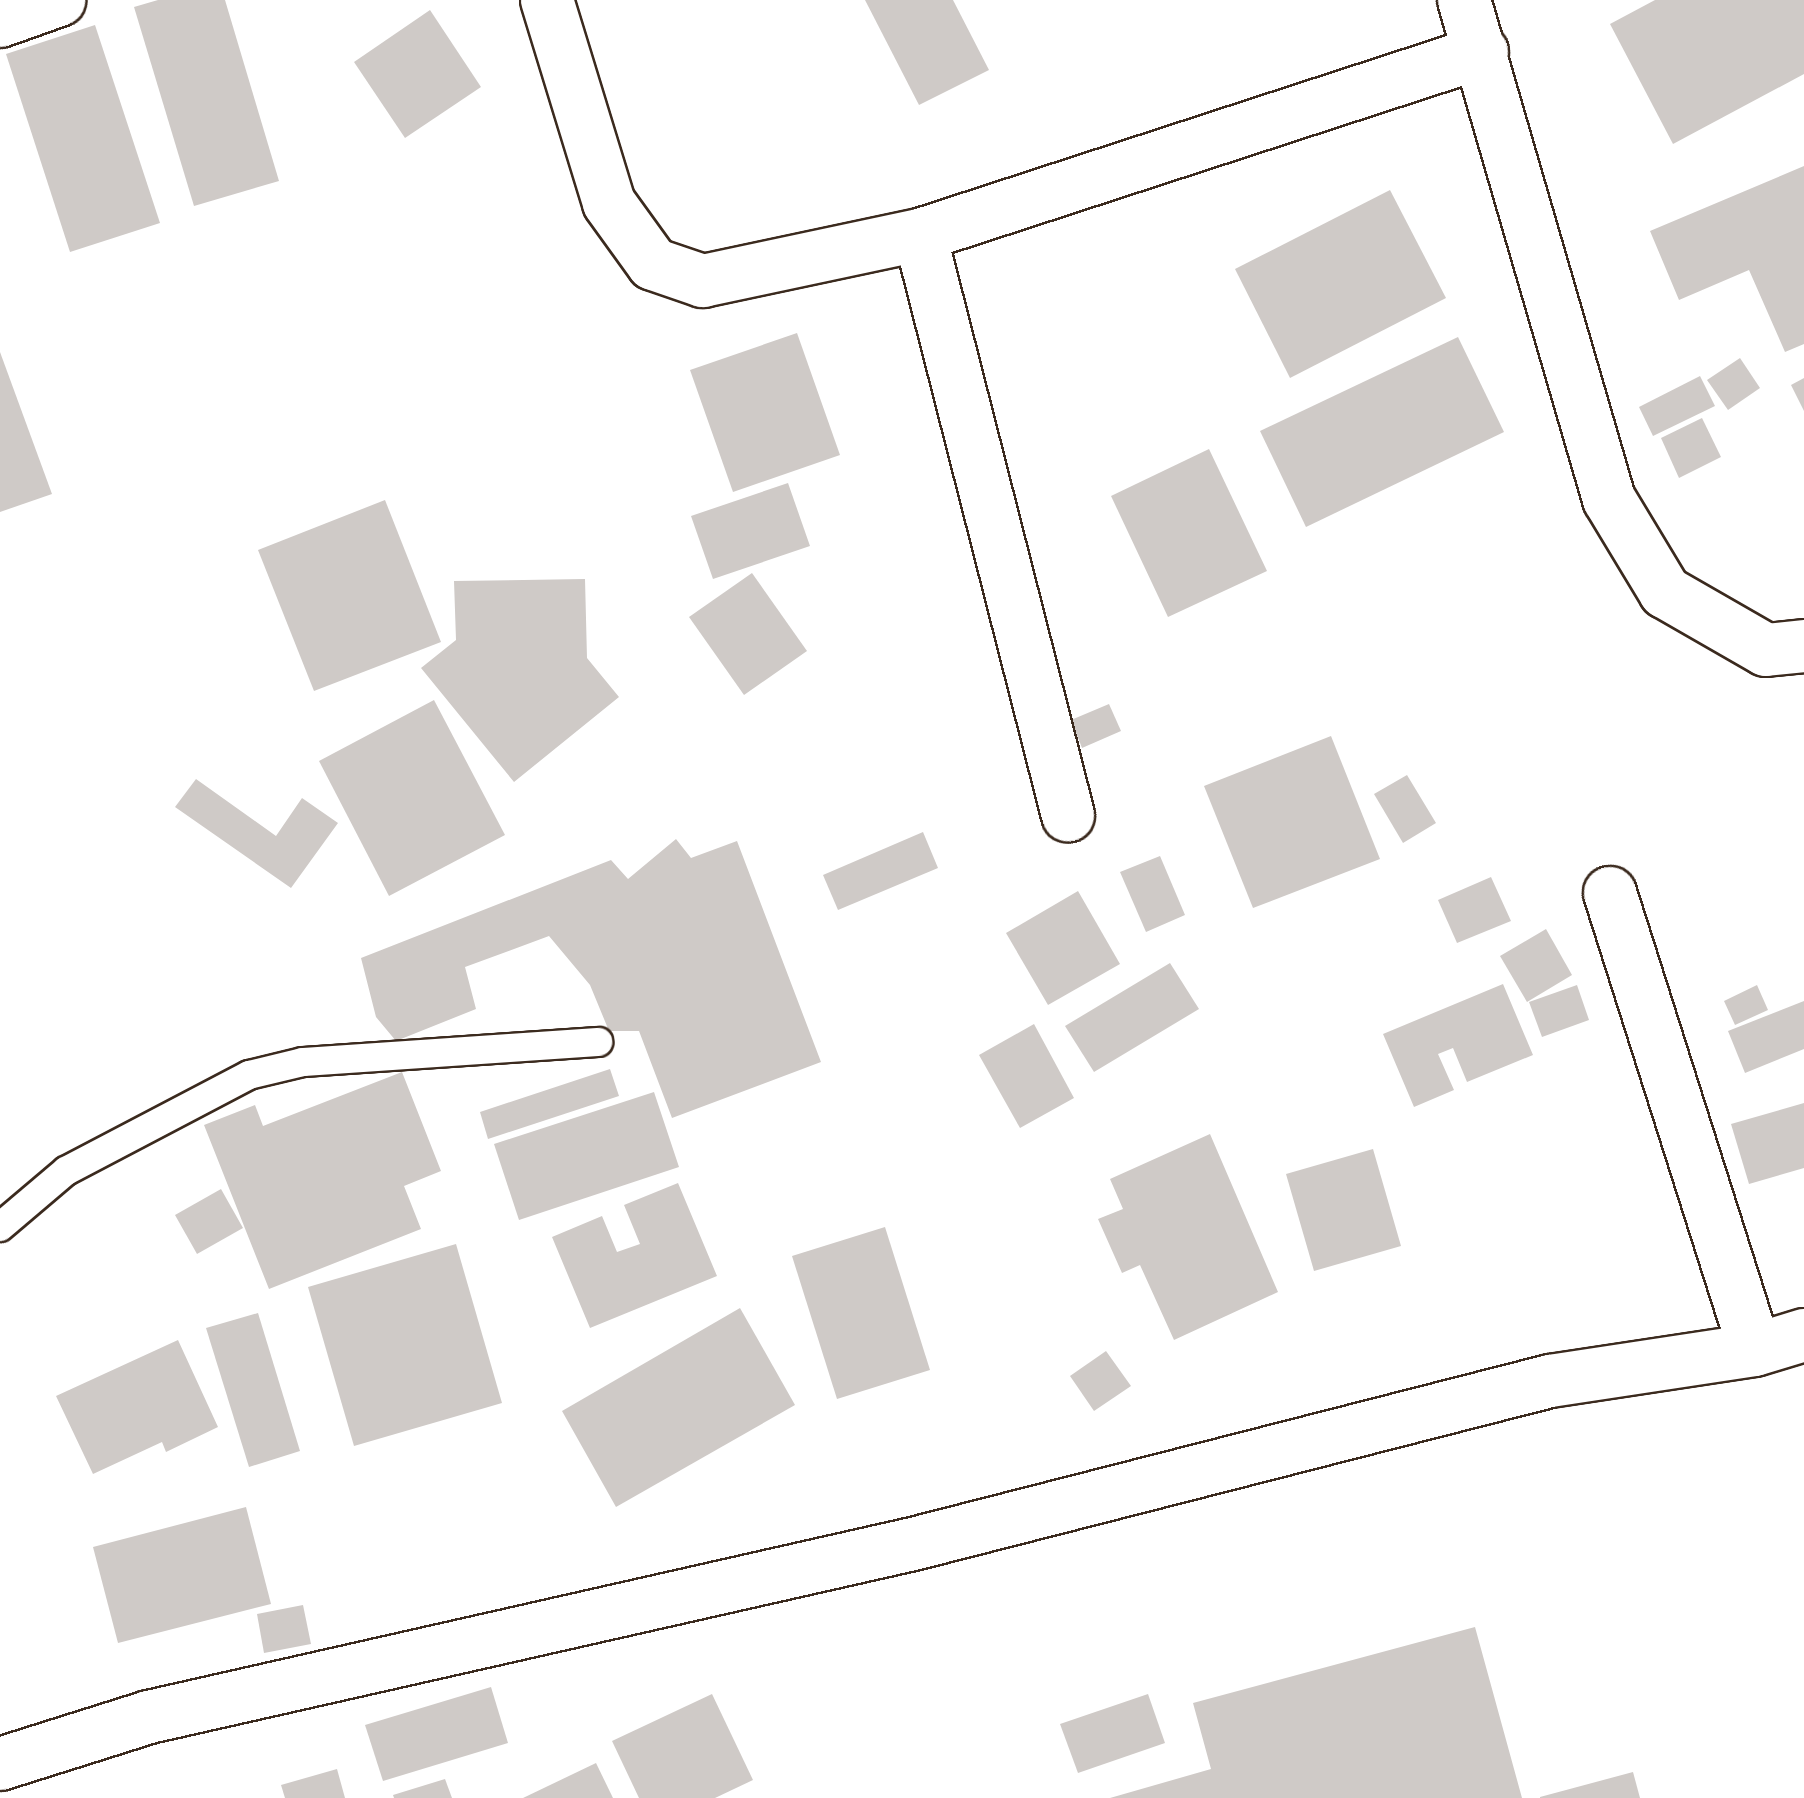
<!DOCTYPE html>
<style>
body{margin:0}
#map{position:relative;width:1804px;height:1798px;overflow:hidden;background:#fff;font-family:Mali,sans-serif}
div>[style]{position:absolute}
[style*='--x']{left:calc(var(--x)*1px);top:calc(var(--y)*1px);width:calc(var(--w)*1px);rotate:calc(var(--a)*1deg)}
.building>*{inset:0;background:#cfcac7}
.roads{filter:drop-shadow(2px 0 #3b2a1e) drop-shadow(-2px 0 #3b2a1e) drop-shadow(0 2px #3b2a1e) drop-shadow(0 -2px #3b2a1e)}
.lane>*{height:28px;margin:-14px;padding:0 14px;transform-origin:14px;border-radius:14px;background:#fff}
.street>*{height:52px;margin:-26px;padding:0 26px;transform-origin:26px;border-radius:26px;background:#fff}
span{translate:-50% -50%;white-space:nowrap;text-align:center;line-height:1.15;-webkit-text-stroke:8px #fff;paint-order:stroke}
</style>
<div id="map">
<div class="building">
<div style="clip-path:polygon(158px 0,225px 0,279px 181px,194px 206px,134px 7px)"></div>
<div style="clip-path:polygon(865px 0,953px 0,989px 70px,919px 105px)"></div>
<div style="clip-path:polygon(1655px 0,1804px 0,1804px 74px,1673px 144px,1610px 24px)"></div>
<div style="clip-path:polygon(430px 10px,481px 87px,405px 138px,354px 62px)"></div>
<div style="clip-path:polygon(95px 25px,160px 223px,70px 252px,6px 54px)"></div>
<div style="clip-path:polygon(1804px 166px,1804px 344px,1785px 352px,1749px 270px,1679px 300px,1650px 231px)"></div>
<div style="clip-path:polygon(1390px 190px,1446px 298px,1290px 378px,1235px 269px)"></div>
<div style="clip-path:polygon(797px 333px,840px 455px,733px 492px,690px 370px)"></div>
<div style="clip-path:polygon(1458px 337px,1504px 432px,1306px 527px,1260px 431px)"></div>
<div style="clip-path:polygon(0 352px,52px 494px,0 512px)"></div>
<div style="clip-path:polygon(1740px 358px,1760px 388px,1728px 410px,1707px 380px)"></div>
<div style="clip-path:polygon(1700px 376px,1715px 406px,1653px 436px,1639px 407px)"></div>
<div style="clip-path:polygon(1804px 378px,1804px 411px,1791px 385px)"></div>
<div style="clip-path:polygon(1702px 418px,1721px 457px,1679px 478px,1661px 438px)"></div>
<div style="clip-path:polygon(1209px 449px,1267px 571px,1168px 617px,1111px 496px)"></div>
<div style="clip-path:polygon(788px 483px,810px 546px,713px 579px,691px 516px)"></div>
<div style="clip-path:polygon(385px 500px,441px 642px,314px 691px,258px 550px)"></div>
<div style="clip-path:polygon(752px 573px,807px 651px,744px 695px,689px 617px)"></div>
<div style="clip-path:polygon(585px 579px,587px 658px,619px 697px,514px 782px,421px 668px,456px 640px,454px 581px)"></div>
<div style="clip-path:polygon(434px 700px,505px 835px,389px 896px,319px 761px)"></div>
<div style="clip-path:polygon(1109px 704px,1121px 731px,1082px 748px,1071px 720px)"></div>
<div style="clip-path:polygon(1331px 736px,1380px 859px,1253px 908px,1204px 786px)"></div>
<div style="clip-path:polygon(1407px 775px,1436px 823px,1403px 843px,1374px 794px)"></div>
<div style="clip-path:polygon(196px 779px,276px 836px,302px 798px,338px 823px,291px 888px,175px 807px)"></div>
<div style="clip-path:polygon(923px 832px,938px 868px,838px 910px,823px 875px)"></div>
<div style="clip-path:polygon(676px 839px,691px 858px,737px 841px,821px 1062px,672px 1118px,639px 1031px,609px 1031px,590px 985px,549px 936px,465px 967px,476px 1009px,396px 1041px,376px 1017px,361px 958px,611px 860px,628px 879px)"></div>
<div style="clip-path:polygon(1160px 856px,1185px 915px,1146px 932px,1120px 872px)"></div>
<div style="clip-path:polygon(1491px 877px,1511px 921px,1457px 943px,1438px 900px)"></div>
<div style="clip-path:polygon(1078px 891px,1120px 964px,1048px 1005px,1006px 933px)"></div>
<div style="clip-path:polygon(1546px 929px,1572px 975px,1527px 1002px,1500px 956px)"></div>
<div style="clip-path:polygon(1170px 963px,1199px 1009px,1094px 1072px,1065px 1026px)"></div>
<div style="clip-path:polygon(1503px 984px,1533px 1055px,1467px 1082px,1453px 1048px,1438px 1054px,1454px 1090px,1414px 1107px,1383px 1034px)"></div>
<div style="clip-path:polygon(1577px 985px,1589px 1020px,1542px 1037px,1529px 1002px)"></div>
<div style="clip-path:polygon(1757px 985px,1768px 1010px,1735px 1025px,1724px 1001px)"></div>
<div style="clip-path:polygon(1804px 1001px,1804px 1049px,1745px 1073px,1728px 1031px)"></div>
<div style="clip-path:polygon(1034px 1024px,1074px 1098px,1020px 1128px,979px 1055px)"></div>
<div style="clip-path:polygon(610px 1069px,619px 1096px,488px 1139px,480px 1112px)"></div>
<div style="clip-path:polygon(402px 1072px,441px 1171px,404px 1186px,421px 1229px,269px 1289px,204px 1125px,255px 1105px,263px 1126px)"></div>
<div style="clip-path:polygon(654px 1092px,679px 1167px,519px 1220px,494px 1144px)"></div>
<div style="clip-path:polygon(1804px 1103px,1804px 1168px,1749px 1184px,1731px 1124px)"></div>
<div style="clip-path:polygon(1210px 1134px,1278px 1292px,1174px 1340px,1140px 1265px,1122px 1273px,1098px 1219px,1123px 1209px,1110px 1179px)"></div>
<div style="clip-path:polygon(1373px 1149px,1401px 1246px,1314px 1271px,1286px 1174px)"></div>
<div style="clip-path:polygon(678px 1183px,717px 1276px,590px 1328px,552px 1237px,602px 1216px,617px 1252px,640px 1244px,624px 1205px)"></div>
<div style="clip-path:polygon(221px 1189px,243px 1228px,197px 1254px,175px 1215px)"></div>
<div style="clip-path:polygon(885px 1227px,930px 1370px,837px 1399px,792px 1256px)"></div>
<div style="clip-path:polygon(456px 1244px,502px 1403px,354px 1446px,308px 1287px)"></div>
<div style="clip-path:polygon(740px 1308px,795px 1405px,616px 1507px,562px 1411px)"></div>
<div style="clip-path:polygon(258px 1313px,300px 1451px,249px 1467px,206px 1328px)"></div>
<div style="clip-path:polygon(178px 1340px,218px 1427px,166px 1452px,162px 1442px,93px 1474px,56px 1396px)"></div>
<div style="clip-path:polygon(1106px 1351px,1131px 1386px,1094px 1411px,1070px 1376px)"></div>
<div style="clip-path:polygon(246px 1507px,271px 1604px,118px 1643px,93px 1547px)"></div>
<div style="clip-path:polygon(303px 1605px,311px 1644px,264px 1653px,257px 1614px)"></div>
<div style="clip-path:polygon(1475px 1627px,1522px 1798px,1110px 1798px,1211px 1769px,1193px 1703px)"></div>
<div style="clip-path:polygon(491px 1687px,508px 1743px,383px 1781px,365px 1725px)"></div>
<div style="clip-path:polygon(712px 1694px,753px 1780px,715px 1798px,639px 1798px,612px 1741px)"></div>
<div style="clip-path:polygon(1148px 1694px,1165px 1743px,1078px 1773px,1060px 1724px)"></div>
<div style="clip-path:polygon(596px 1763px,613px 1798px,523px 1798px)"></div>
<div style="clip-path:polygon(337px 1769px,345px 1798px,285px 1798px,281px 1785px)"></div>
<div style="clip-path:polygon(1633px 1772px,1640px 1798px,1540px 1798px,1540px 1797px)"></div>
<div style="clip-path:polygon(445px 1779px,452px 1798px,394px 1798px,393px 1795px)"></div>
</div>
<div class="roads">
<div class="lane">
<div style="--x:0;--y:1227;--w:87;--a:-40.3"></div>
<div style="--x:66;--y:1171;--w:207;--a:-27.7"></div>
<div style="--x:249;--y:1075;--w:56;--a:-13.5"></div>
<div style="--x:303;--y:1062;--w:296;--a:-3.9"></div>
</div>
<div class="street">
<div style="--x:547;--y:0;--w:212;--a:73"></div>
<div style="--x:609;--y:203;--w:75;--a:54.2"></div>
<div style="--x:653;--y:264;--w:53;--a:18.8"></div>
<div style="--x:703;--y:281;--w:222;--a:-12"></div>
<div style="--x:920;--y:235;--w:591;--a:-18.04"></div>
<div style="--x:1464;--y:0;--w:520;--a:73.8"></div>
<div style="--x:1609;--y:499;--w:109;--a:58.9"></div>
<div style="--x:1665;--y:592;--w:116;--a:29.9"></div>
<div style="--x:1766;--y:650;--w:38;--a:-6"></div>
<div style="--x:0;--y:21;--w:63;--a:-19.6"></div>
<div style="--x:920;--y:235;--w:599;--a:75.69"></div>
<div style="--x:1610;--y:893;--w:479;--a:72.4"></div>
<div style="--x:0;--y:1764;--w:156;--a:-17.5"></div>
<div style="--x:149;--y:1717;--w:783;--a:-12.76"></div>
<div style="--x:913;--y:1544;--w:658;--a:-14.35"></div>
<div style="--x:1550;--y:1381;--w:207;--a:-8.6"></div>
<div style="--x:1755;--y:1350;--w:51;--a:-17"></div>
</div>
</div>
</div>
